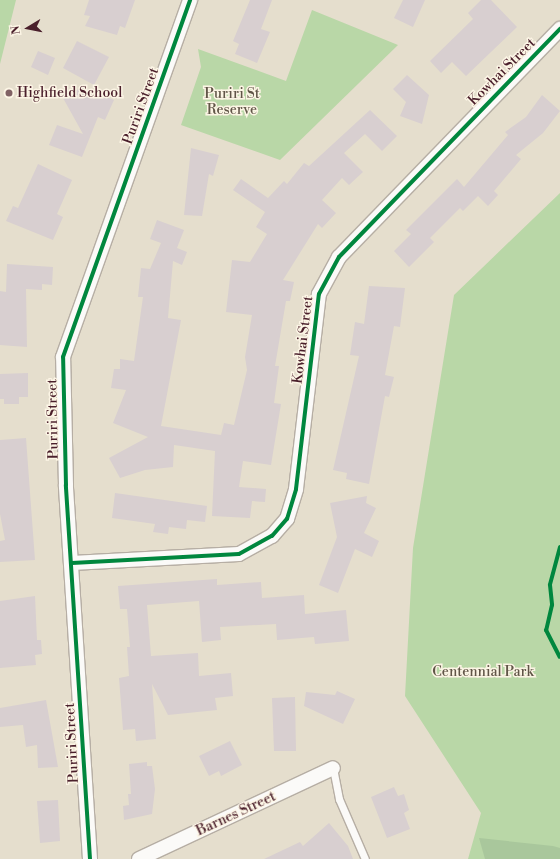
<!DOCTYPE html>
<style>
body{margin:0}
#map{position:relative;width:560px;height:859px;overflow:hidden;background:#e5decd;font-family:"Libre Bodoni",serif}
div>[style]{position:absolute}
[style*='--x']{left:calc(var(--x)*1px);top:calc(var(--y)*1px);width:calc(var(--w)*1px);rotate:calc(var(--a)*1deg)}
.green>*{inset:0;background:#b9d7a7}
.forest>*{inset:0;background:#a9c79c}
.building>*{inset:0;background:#d8cfd0}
.roads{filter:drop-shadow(1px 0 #b6aea4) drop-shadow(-1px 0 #b6aea4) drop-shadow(0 1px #b6aea4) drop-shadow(0 -1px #b6aea4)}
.lane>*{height:7px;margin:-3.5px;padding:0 3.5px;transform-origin:3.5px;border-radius:3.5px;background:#fbfaf8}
.street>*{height:14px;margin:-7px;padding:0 7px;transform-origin:7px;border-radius:7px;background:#fbfaf8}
.cycleway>*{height:4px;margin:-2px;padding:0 2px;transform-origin:2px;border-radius:2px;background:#00873e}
.dots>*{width:11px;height:11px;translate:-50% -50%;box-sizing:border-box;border:2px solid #fcf5e5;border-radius:50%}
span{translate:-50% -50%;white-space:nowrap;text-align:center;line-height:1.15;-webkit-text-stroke:3px #fcf5e5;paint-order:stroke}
.street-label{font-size:14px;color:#4a1f2b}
.poi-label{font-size:14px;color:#4a1f2b}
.left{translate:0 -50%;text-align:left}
.park-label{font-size:14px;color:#605547}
.north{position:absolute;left:8px;top:8px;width:40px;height:40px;-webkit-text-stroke:3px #fcf5e5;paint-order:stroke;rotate:260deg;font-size:11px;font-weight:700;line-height:16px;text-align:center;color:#4a1f2b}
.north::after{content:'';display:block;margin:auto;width:14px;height:18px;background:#4a1f2b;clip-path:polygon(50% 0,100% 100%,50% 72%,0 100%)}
</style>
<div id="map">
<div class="green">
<div style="clip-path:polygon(0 0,16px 0,0 64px)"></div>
<div style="clip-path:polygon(312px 10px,398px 45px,280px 160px,181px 125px,201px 67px,198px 49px,286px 81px)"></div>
<div style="clip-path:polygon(560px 193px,560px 859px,468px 859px,481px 813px,405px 696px,413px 548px,454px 295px)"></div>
</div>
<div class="forest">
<div style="clip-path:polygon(479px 838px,553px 846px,560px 848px,560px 859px,485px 859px)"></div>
</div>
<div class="building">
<div style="clip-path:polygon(89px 0,135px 0,125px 28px,120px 26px,117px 35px,85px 26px,90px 16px,84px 15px)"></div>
<div style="clip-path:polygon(250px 0,272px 0,261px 29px,270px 32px,257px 63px,235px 54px,239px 44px,233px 41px)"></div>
<div style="clip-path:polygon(403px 0,425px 0,413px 27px,394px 18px)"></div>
<div style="clip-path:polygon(481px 0,491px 0,517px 27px,466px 76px,452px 62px,441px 73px,430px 61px,473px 19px,468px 13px)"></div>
<div style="clip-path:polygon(77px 41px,109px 57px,94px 85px,63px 68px)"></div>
<div style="clip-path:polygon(38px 51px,55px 58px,48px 75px,31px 67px)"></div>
<div style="clip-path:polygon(407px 75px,429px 95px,422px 124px,400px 116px,406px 102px,393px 89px)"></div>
<div style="clip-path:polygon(82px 87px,114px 100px,105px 120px,98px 117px,82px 157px,49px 145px,57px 125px,83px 134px,63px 98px)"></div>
<div style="clip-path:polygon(542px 95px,560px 111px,543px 133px,516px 155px,521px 159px,494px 191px,498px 195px,488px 206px,478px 196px,463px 211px,460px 208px,430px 238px,434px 242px,409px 267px,394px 251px,411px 234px,406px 230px,457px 179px,464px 187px,508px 135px,505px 132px,526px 117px)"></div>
<div style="clip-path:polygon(370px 110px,397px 136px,382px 151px,365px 134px,344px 153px,363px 172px,349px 185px,342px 178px,322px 200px,336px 213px,322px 228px,318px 224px,283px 280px,294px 282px,290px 301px,286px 301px,275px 366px,279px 366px,274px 403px,281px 404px,271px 465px,243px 461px,239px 487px,266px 489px,265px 502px,252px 501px,250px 518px,212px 516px,215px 451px,174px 445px,173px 467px,145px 470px,120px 478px,109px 458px,148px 437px,113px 423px,126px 390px,111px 388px,114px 369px,120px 369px,120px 359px,134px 361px,143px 297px,138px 297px,141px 268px,150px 269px,161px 243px,150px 239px,157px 220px,184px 230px,177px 248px,187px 252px,182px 265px,173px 261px,168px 318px,181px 320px,161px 426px,221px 435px,224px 423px,234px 425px,247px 370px,245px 357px,252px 315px,226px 312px,232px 260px,250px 262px,267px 234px,256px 227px,265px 212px,233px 190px,241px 179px,268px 198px,284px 181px,287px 184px,304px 163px,309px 166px)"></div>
<div style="clip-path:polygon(191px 148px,219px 155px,213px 176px,209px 174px,202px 216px,184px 215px)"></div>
<div style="clip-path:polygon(38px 164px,72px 180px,57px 214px,63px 217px,53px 240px,6px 221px,13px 206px,18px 208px)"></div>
<div style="clip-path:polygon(7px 264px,53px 267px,52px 285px,42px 284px,42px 290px,26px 289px,27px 347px,0 345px,0 291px,6px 292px)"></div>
<div style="clip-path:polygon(369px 286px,405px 288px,400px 327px,394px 326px,385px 375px,394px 377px,389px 397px,385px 396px,369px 484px,346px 479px,347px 473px,333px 470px,359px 356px,350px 355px,355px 322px,364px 324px)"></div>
<div style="clip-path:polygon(28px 373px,28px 397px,19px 397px,19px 404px,4px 404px,4px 399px,0 399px,0 374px)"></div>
<div style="clip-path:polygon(26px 438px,35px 560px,0 562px,0 541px,5px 540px,0 514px,0 440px)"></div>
<div style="clip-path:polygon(115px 493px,207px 506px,205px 522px,187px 520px,186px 529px,169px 527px,168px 534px,153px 532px,155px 524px,112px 518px)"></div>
<div style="clip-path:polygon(367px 496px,366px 503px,376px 508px,364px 533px,379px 541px,372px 557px,355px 549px,338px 593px,319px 585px,337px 537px,330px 503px)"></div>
<div style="clip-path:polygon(217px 579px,217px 585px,261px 582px,262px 598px,304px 595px,305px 614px,346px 610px,349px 641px,315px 644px,314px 637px,277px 640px,276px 624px,220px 627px,221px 640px,202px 642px,199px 601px,147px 605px,151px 656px,198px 653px,199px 676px,231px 673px,233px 696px,215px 698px,217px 710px,168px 715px,152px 684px,156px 739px,136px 741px,135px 729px,123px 730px,119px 678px,129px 676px,127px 647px,130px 647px,127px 609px,120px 609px,118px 586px)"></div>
<div style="clip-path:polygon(35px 596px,37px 640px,41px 640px,42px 654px,35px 655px,36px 665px,0 668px,0 601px)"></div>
<div style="clip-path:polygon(337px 691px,355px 699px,343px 724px,304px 706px,306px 692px,335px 695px)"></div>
<div style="clip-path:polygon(295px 697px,296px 751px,274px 751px,272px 698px)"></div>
<div style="clip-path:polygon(46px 700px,58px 767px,38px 768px,37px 745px,26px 747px,23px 725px,0 727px,0 708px)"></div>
<div style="clip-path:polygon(230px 741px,242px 765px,221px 776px,219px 771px,209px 776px,199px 756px)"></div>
<div style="clip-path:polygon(147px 762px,147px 766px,152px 766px,155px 789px,152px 814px,124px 820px,123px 806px,129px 805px,128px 794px,131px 794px,129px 764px)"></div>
<div style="clip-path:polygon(394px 787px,398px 796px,404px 794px,409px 810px,404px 813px,410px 829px,387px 838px,371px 797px)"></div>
<div style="clip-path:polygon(58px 800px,60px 841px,40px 843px,37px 801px)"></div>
<div style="clip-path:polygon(329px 823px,348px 846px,353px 859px,264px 859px,300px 842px,303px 846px)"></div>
</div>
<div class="roads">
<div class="lane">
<div style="--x:333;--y:768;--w:32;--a:79"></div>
<div style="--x:339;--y:799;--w:65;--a:66.6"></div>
</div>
<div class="street">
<div style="--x:72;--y:563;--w:167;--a:-3.1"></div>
<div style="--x:239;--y:554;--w:38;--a:-29"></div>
<div style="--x:272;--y:536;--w:23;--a:-49"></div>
<div style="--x:287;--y:519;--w:31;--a:-73"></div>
<div style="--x:296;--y:489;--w:196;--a:-83.3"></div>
<div style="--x:319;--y:294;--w:42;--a:-61.6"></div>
<div style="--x:339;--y:257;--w:318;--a:-45.9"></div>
<div style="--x:90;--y:859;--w:375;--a:-93.7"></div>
<div style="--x:66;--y:485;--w:128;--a:-91.3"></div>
<div style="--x:63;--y:357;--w:379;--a:-70.4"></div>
<div style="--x:139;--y:859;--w:214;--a:-25.1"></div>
</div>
</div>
<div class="cycleway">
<div style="--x:560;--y:547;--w:39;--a:105"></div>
<div style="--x:550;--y:585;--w:20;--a:84"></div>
<div style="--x:552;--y:605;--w:26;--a:103"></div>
<div style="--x:546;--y:630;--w:30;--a:63"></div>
<div style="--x:72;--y:563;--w:167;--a:-3.1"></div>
<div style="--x:239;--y:554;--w:38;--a:-29"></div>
<div style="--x:272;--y:536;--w:23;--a:-49"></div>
<div style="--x:287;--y:519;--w:31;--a:-73"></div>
<div style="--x:296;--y:489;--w:196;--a:-83.3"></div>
<div style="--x:319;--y:294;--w:42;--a:-61.6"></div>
<div style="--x:339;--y:257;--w:318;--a:-45.9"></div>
<div style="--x:90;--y:859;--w:375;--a:-93.7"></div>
<div style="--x:66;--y:485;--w:128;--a:-91.3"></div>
<div style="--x:63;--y:357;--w:379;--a:-70.4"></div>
</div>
<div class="dots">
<div style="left:9px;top:93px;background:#806264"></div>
</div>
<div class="street-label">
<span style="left:502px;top:72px;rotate:-45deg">Kowhai Street</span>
<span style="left:141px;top:106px;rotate:-70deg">Puriri Street</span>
<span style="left:303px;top:340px;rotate:-83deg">Kowhai Street</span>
<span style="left:53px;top:419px;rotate:-91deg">Puriri Street</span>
<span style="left:72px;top:743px;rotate:-93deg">Puriri Street</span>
<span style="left:236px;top:814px;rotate:-25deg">Barnes Street</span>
</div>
<div class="poi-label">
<span class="left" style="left:17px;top:93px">Highfield School</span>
</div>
<div class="park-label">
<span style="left:232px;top:102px">Puriri St<br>Reserve</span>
<span style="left:483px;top:672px">Centennial Park</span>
</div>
<div class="north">N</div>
</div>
